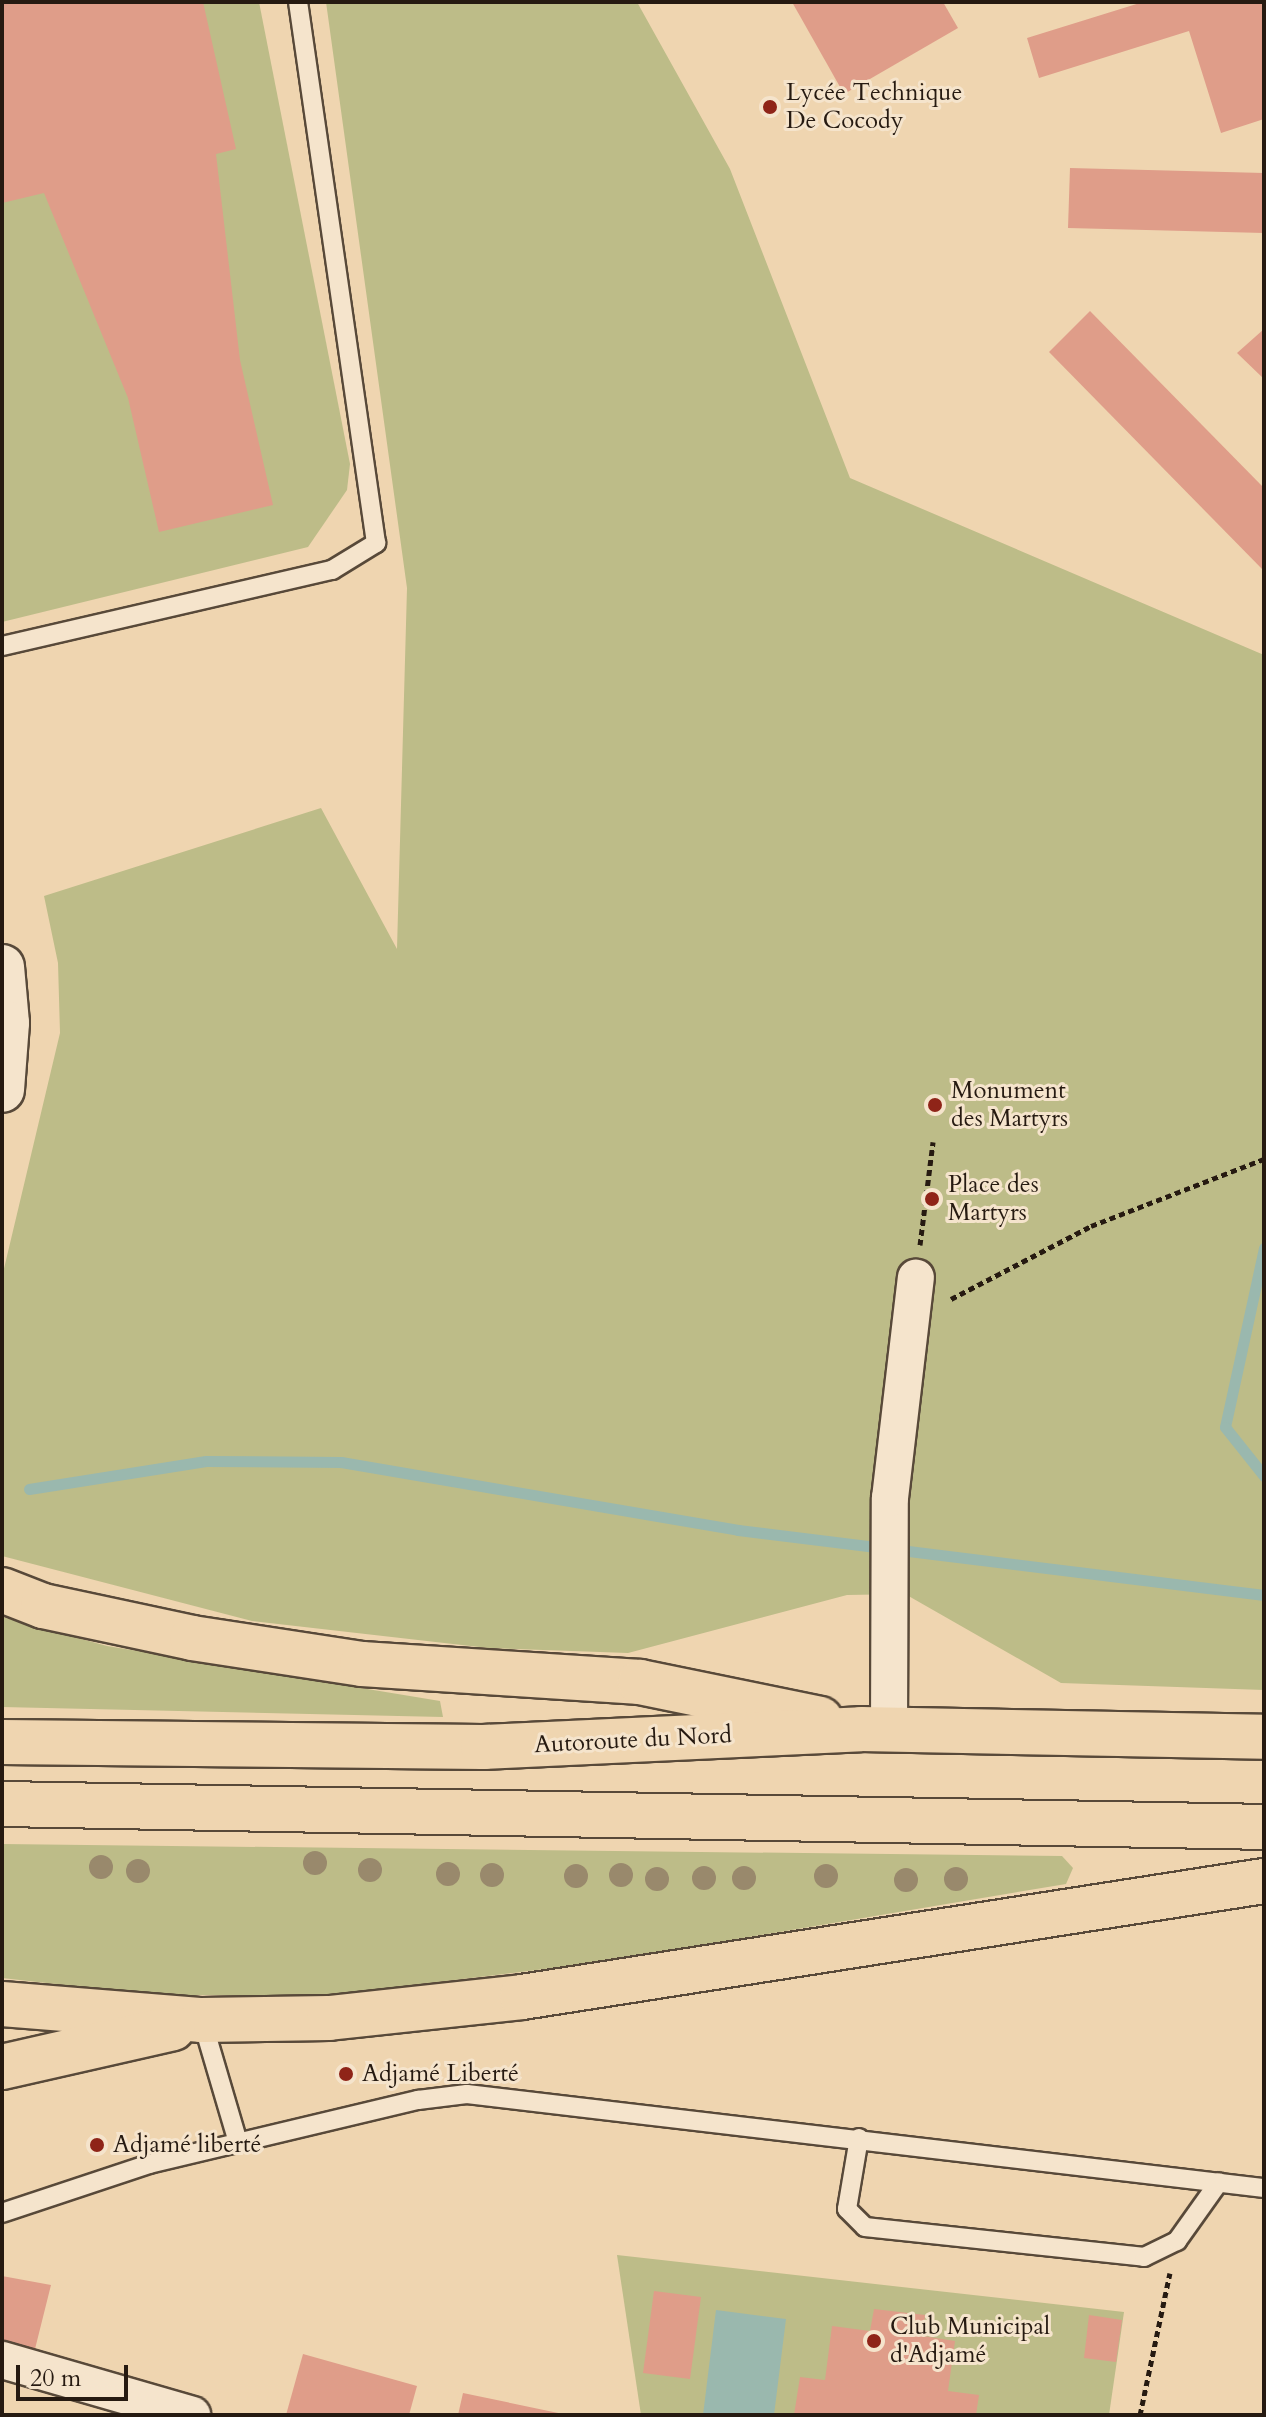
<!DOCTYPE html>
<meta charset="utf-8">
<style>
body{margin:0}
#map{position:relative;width:1266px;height:2417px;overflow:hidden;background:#efd5b0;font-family:Cardo,serif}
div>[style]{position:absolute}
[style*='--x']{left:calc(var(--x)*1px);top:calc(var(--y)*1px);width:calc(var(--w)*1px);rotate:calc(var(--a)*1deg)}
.green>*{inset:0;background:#bdbc88}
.water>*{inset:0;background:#9ab8ae}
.stream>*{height:11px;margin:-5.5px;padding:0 5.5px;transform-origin:5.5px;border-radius:5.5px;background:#9ab8ae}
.building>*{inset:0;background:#df9d89}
.path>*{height:5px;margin-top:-2.5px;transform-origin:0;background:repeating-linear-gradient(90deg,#261a11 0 6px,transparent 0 10px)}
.roads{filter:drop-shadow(2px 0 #584939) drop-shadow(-2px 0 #584939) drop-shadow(0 2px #584939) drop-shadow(0 -2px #584939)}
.lane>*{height:18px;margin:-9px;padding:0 9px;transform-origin:9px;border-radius:9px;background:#f5e4cc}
.street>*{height:36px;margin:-18px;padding:0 18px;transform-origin:18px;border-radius:18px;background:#f5e4cc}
.secondary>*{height:44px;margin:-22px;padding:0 22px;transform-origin:22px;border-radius:22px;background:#f5e4cc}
.highway>*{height:44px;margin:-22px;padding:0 22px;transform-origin:22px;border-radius:22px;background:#efd5b0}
.trees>*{width:24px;height:24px;margin:-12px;border-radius:50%;background:#99896c}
.dots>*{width:22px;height:22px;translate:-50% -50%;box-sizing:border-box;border:4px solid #f5e4cc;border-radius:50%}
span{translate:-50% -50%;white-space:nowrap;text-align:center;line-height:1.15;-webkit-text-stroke:6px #f5e4cc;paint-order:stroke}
.poi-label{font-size:24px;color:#261a11}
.left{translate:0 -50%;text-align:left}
.street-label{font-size:24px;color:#261a11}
.frame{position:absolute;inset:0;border:4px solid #261a11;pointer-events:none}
.scale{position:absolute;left:16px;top:2365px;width:112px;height:36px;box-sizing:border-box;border:4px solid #261a11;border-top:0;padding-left:10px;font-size:24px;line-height:28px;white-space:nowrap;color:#261a11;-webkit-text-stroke:6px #f5e4cc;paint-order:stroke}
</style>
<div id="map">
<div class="green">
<div style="clip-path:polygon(2px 2px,259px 2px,350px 464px,347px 490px,308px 547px,2px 622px)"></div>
<div style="clip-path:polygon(326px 2px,637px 2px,730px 169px,850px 478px,1264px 655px,1264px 1690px,1061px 1683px,905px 1594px,847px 1595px,628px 1653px,488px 1648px,252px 1621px,2px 1556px,2px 1277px,60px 1033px,58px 963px,44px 896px,321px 808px,397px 949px,407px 588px)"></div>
<div style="clip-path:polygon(2px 1617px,107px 1646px,440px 1701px,443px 1717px,2px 1707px)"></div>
<div style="clip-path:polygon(2px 1844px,1062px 1856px,1073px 1868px,1066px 1884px,594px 1963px,331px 1995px,153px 1995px,2px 1978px)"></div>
<div style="clip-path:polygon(617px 2255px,1124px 2312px,1109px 2415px,641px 2415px)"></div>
</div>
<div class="water">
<div style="clip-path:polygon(716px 2310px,786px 2319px,774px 2415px,703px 2415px)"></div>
</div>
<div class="stream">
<div style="--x:1264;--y:1248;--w:183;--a:102.3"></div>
<div style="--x:1225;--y:1427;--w:63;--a:51.5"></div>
<div style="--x:29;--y:1489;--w:179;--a:-9"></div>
<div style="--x:206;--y:1461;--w:135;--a:0.4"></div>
<div style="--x:341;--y:1462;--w:403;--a:9.7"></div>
<div style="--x:738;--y:1530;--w:530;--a:7.04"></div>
</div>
<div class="building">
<div style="clip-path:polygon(2px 2px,203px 2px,236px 149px,216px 154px,240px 360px,273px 505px,159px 532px,128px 398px,44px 193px,2px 203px)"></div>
<div style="clip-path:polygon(792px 2px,943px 2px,958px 28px,844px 94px)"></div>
<div style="clip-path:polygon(1143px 2px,1264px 2px,1264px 119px,1221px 133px,1189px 31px,1039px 78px,1027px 38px)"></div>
<div style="clip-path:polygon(1070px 168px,1264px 173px,1264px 233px,1068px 228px)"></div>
<div style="clip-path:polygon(1090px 311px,1264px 488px,1264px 571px,1049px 352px)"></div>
<div style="clip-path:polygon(1264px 329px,1264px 379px,1237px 353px)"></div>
<div style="clip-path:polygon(2px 2276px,51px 2285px,35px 2349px,2px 2340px)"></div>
<div style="clip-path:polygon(654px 2291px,701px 2297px,690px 2379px,643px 2373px)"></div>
<div style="clip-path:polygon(874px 2309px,925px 2315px,923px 2336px,955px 2341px,948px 2391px,979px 2395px,976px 2415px,794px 2415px,800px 2377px,825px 2380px,832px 2326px,870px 2331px)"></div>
<div style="clip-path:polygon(1089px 2315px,1122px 2320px,1116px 2362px,1084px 2358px)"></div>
<div style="clip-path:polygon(303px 2354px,417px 2386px,409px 2415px,286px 2415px)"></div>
<div style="clip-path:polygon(463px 2393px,563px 2414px,563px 2415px,458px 2415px)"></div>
</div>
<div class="path">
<div style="--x:920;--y:1245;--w:104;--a:-82.8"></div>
<div style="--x:951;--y:1299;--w:158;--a:-27.5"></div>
<div style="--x:1091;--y:1226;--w:186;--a:-21.2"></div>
<div style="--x:1140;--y:2415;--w:145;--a:-78.1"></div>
</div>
<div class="roads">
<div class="lane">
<div style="--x:2;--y:646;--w:339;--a:-13"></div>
<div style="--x:332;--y:570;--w:52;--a:-31.5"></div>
<div style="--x:376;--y:543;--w:547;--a:-98.2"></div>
<div style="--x:202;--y:2020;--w:127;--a:73.6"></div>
<div style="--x:859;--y:2138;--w:72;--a:99.6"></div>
<div style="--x:847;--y:2209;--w:25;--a:45"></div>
<div style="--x:865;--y:2227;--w:281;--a:6.1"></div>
<div style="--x:1144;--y:2257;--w:37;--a:-26"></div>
<div style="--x:1177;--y:2241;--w:72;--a:-54.6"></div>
<div style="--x:2;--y:2213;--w:155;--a:-18.4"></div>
<div style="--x:149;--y:2164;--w:277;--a:-13.4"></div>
<div style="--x:418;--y:2100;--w:49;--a:-7"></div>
<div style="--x:467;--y:2094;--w:803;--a:6.73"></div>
</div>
<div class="street">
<div style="--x:889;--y:1730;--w:232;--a:-89.8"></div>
<div style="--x:890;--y:1498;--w:222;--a:-83.3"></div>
<div style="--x:2;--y:2360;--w:198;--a:16.1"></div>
</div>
<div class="secondary">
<div style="--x:2;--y:967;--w:56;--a:84.9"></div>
<div style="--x:7;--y:1023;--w:67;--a:94.3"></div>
</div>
<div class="highway">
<div style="--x:2;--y:1590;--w:44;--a:21.3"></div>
<div style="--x:43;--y:1606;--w:152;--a:12.1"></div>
<div style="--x:192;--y:1638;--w:172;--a:8.7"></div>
<div style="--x:362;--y:1664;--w:279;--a:3.7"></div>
<div style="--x:640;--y:1682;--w:184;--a:11.6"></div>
<div style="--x:2;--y:1742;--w:481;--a:0.6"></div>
<div style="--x:483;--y:1747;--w:378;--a:-2.7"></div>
<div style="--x:861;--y:1729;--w:403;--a:1.1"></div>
<div style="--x:2;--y:1804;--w:1262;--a:1.04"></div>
<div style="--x:2;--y:2004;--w:201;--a:4.6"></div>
<div style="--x:202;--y:2020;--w:127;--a:-0.9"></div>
<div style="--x:329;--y:2018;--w:194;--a:-6.2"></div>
<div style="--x:522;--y:1997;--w:751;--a:-8.89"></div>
<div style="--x:2;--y:2067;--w:175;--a:-12.8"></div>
</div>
</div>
<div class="trees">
<div style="left:315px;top:1863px"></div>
<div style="left:101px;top:1867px"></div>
<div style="left:370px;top:1870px"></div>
<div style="left:138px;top:1871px"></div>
<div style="left:448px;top:1874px"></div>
<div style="left:492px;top:1875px"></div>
<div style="left:621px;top:1875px"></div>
<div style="left:576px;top:1876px"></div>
<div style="left:826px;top:1876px"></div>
<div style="left:704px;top:1878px"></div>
<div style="left:744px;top:1878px"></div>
<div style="left:657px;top:1879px"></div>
<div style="left:956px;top:1879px"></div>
<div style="left:906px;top:1880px"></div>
</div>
<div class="dots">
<div style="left:770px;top:107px;background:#8f2418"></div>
<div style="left:935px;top:1105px;background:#8f2418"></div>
<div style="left:932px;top:1199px;background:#8f2418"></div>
<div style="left:346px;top:2074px;background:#8f2418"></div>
<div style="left:97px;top:2145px;background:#8f2418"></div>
<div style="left:874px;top:2341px;background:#8f2418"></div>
</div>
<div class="poi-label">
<span class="left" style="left:786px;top:107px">Lycée Technique<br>De Cocody</span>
<span class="left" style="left:951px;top:1105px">Monument<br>des Martyrs</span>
<span class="left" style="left:948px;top:1199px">Place des<br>Martyrs</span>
<span class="left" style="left:362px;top:2074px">Adjamé Liberté</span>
<span class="left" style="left:113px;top:2145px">Adjamé liberté</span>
<span class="left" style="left:890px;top:2341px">Club Municipal<br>d'Adjamé</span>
</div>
<div class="street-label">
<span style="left:633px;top:1740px;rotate:-3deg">Autoroute du Nord</span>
</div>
<div class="frame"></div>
<div class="scale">20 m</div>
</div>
